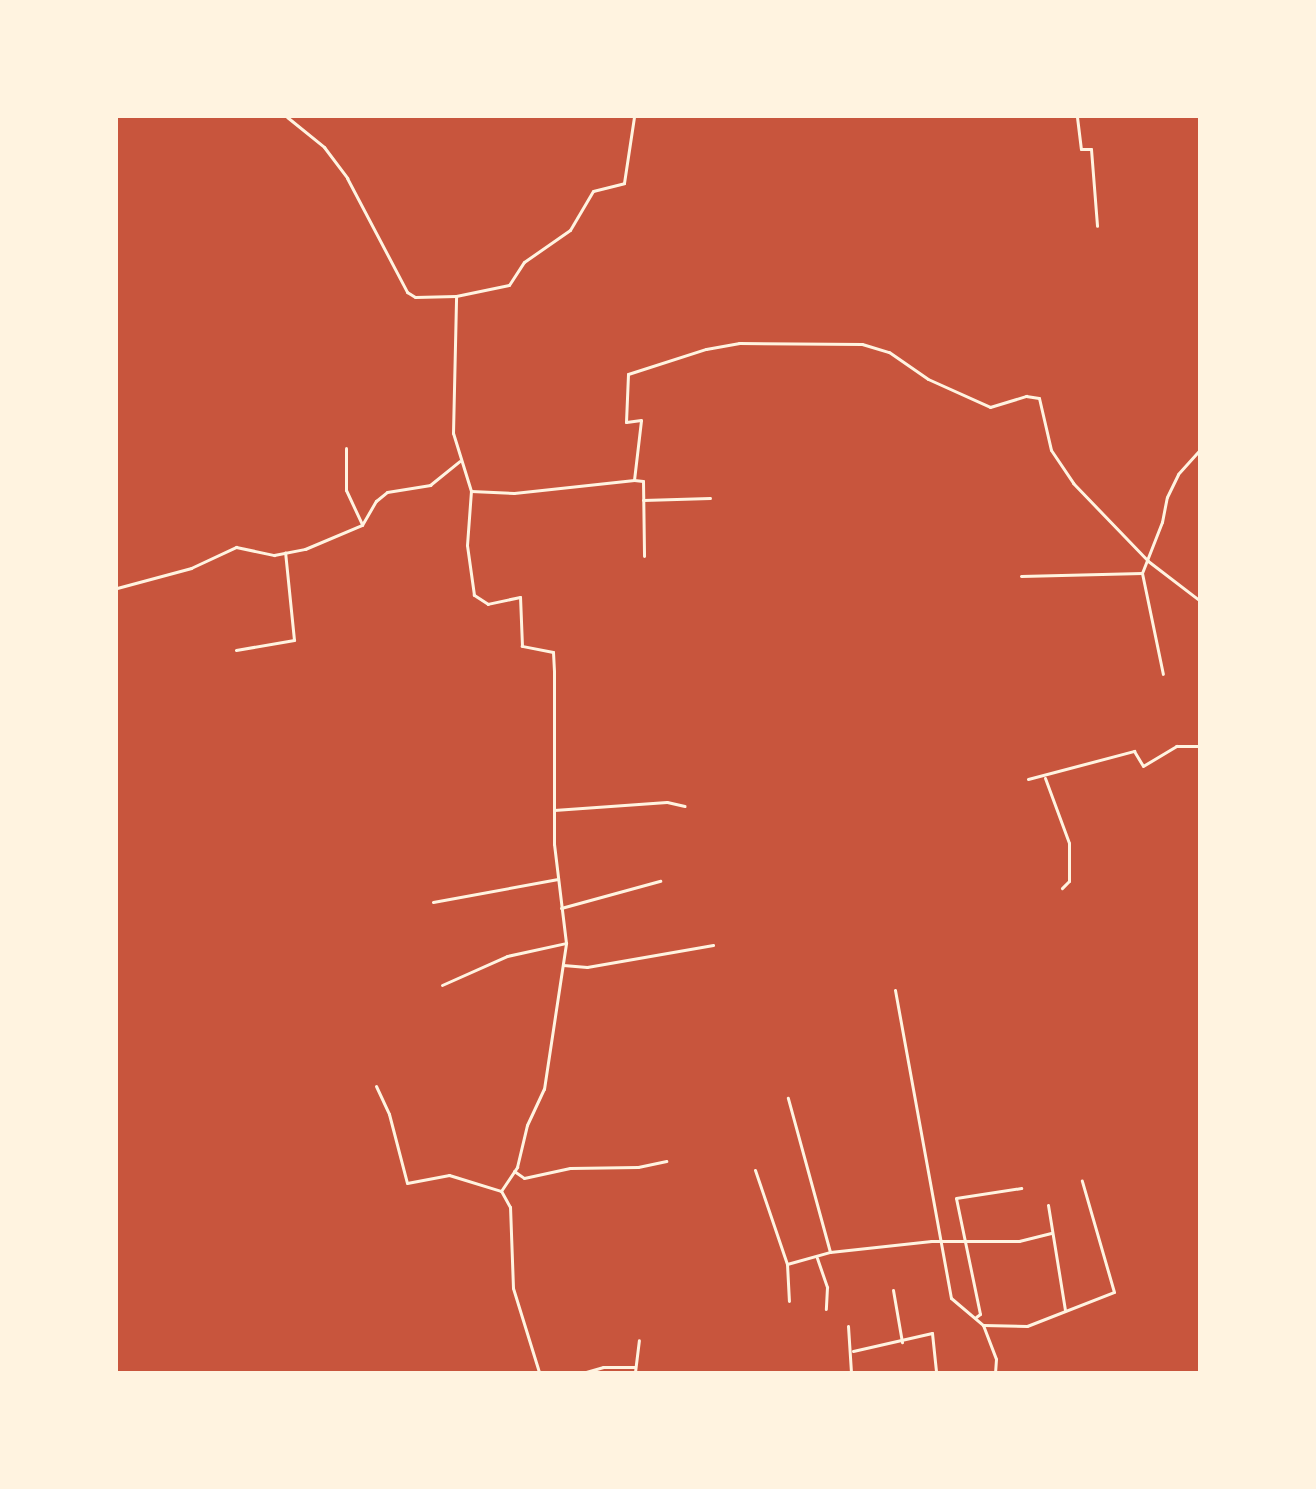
<!DOCTYPE html>
<style>
body{margin:0}
#map{position:relative;width:1316px;height:1489px;overflow:hidden;background:#c8553d;font-family:Figtree,sans-serif}
div>[style]{position:absolute}
[style*='--x']{left:calc(var(--x)*1px);top:calc(var(--y)*1px);width:calc(var(--w)*1px);rotate:calc(var(--a)*1deg)}
.minor>*{height:3px;margin:-1.5px;padding:0 1.5px;transform-origin:1.5px;border-radius:1.5px;background:#fff3e0}
span{translate:-50% -50%;white-space:nowrap;text-align:center;line-height:1.15;-webkit-text-stroke:4.5px #fff3e0;paint-order:stroke}
.frame{position:absolute;inset:0;border:118px solid #fff3e0;pointer-events:none}
</style>
<div id="map">
<div class="minor">
<div style="--x:287;--y:117;--w:48;--a:39"></div>
<div style="--x:324;--y:147;--w:39;--a:53"></div>
<div style="--x:347;--y:178;--w:129;--a:62.2"></div>
<div style="--x:407;--y:292;--w:9;--a:32"></div>
<div style="--x:415;--y:297;--w:41;--a:-1.4"></div>
<div style="--x:1077;--y:117;--w:32;--a:83"></div>
<div style="--x:1081;--y:149;--w:10;--a:0"></div>
<div style="--x:1091;--y:149;--w:77;--a:85.5"></div>
<div style="--x:346;--y:448;--w:42;--a:90"></div>
<div style="--x:346;--y:490;--w:38;--a:65"></div>
<div style="--x:634;--y:480;--w:9;--a:6"></div>
<div style="--x:643;--y:481;--w:75;--a:89.2"></div>
<div style="--x:471;--y:491;--w:43;--a:2.7"></div>
<div style="--x:514;--y:493;--w:121;--a:-6.2"></div>
<div style="--x:634;--y:480;--w:60;--a:-83.3"></div>
<div style="--x:641;--y:420;--w:15;--a:172"></div>
<div style="--x:626;--y:422;--w:48;--a:-87.6"></div>
<div style="--x:628;--y:374;--w:82;--a:-17.8"></div>
<div style="--x:706;--y:349;--w:34;--a:-10"></div>
<div style="--x:739;--y:343;--w:123;--a:0.5"></div>
<div style="--x:862;--y:344;--w:28;--a:17"></div>
<div style="--x:889;--y:352;--w:47;--a:34.7"></div>
<div style="--x:928;--y:379;--w:68;--a:24.3"></div>
<div style="--x:990;--y:407;--w:38;--a:-17"></div>
<div style="--x:1026;--y:396;--w:13;--a:9"></div>
<div style="--x:1039;--y:398;--w:53;--a:77"></div>
<div style="--x:1051;--y:450;--w:40;--a:56"></div>
<div style="--x:1073;--y:483;--w:108;--a:46.1"></div>
<div style="--x:1148;--y:561;--w:64;--a:37.4"></div>
<div style="--x:643;--y:500;--w:67;--a:-1.7"></div>
<div style="--x:1142;--y:573;--w:103;--a:78.3"></div>
<div style="--x:1021;--y:576;--w:121;--a:-1.4"></div>
<div style="--x:1142;--y:573;--w:55;--a:-68.6"></div>
<div style="--x:1162;--y:522;--w:25;--a:-79"></div>
<div style="--x:1167;--y:497;--w:25;--a:-64"></div>
<div style="--x:1178;--y:474;--w:31;--a:-48"></div>
<div style="--x:117;--y:588;--w:77;--a:-15.1"></div>
<div style="--x:191;--y:568;--w:50;--a:-25"></div>
<div style="--x:236;--y:547;--w:39;--a:12"></div>
<div style="--x:274;--y:555;--w:32;--a:-11"></div>
<div style="--x:305;--y:549;--w:62;--a:-22.8"></div>
<div style="--x:362;--y:525;--w:28;--a:-60"></div>
<div style="--x:376;--y:501;--w:14;--a:-39"></div>
<div style="--x:387;--y:492;--w:44;--a:-9.2"></div>
<div style="--x:430;--y:485;--w:38;--a:-39"></div>
<div style="--x:236;--y:650;--w:59;--a:-9.8"></div>
<div style="--x:294;--y:640;--w:88;--a:-95.8"></div>
<div style="--x:1045;--y:778;--w:69;--a:69.7"></div>
<div style="--x:1069;--y:843;--w:38;--a:90"></div>
<div style="--x:1069;--y:881;--w:10;--a:135"></div>
<div style="--x:1028;--y:779;--w:110;--a:-14.8"></div>
<div style="--x:1134;--y:751;--w:17;--a:59"></div>
<div style="--x:1143;--y:766;--w:39;--a:-31"></div>
<div style="--x:1176;--y:746;--w:23;--a:0"></div>
<div style="--x:554;--y:810;--w:113;--a:-4"></div>
<div style="--x:667;--y:802;--w:18;--a:13"></div>
<div style="--x:433;--y:902;--w:127;--a:-10.4"></div>
<div style="--x:561;--y:908;--w:103;--a:-15.3"></div>
<div style="--x:563;--y:965;--w:24;--a:5"></div>
<div style="--x:587;--y:967;--w:128;--a:-9.9"></div>
<div style="--x:442;--y:985;--w:71;--a:-24"></div>
<div style="--x:507;--y:956;--w:60;--a:-12.4"></div>
<div style="--x:895;--y:990;--w:313;--a:79.7"></div>
<div style="--x:951;--y:1298;--w:42;--a:40.2"></div>
<div style="--x:983;--y:1325;--w:36;--a:69"></div>
<div style="--x:996;--y:1359;--w:13;--a:94"></div>
<div style="--x:376;--y:1086;--w:31;--a:65"></div>
<div style="--x:389;--y:1114;--w:71;--a:75.4"></div>
<div style="--x:407;--y:1183;--w:43;--a:-10.8"></div>
<div style="--x:449;--y:1175;--w:54;--a:17.1"></div>
<div style="--x:755;--y:1170;--w:99;--a:71.2"></div>
<div style="--x:787;--y:1264;--w:37;--a:87"></div>
<div style="--x:514;--y:1171;--w:12;--a:35"></div>
<div style="--x:524;--y:1178;--w:47;--a:-12.3"></div>
<div style="--x:570;--y:1168;--w:68;--a:-0.8"></div>
<div style="--x:638;--y:1167;--w:29;--a:-12"></div>
<div style="--x:1048;--y:1205;--w:106;--a:80.8"></div>
<div style="--x:830;--y:1252;--w:102;--a:-6.2"></div>
<div style="--x:931;--y:1241;--w:88;--a:0"></div>
<div style="--x:1019;--y:1241;--w:33;--a:-14"></div>
<div style="--x:817;--y:1258;--w:31;--a:71"></div>
<div style="--x:827;--y:1287;--w:22;--a:93"></div>
<div style="--x:787;--y:1264;--w:45;--a:-15.6"></div>
<div style="--x:830;--y:1252;--w:160;--a:-105.3"></div>
<div style="--x:893;--y:1290;--w:53;--a:80.2"></div>
<div style="--x:976;--y:1317;--w:5;--a:-37"></div>
<div style="--x:980;--y:1314;--w:118;--a:-101.7"></div>
<div style="--x:956;--y:1198;--w:66;--a:-8.7"></div>
<div style="--x:983;--y:1325;--w:44;--a:1.3"></div>
<div style="--x:1027;--y:1326;--w:93;--a:-21.3"></div>
<div style="--x:1114;--y:1292;--w:116;--a:-106.1"></div>
<div style="--x:848;--y:1326;--w:46;--a:86.3"></div>
<div style="--x:853;--y:1351;--w:81;--a:-12.8"></div>
<div style="--x:932;--y:1333;--w:39;--a:84"></div>
<div style="--x:539;--y:1372;--w:88;--a:-107.2"></div>
<div style="--x:513;--y:1288;--w:81;--a:-92.1"></div>
<div style="--x:510;--y:1207;--w:18;--a:-119"></div>
<div style="--x:501;--y:1191;--w:29;--a:-56"></div>
<div style="--x:517;--y:1167;--w:43;--a:-76.6"></div>
<div style="--x:527;--y:1125;--w:40;--a:-65"></div>
<div style="--x:544;--y:1089;--w:148;--a:-81.4"></div>
<div style="--x:566;--y:943;--w:100;--a:-96.9"></div>
<div style="--x:554;--y:844;--w:173;--a:-90"></div>
<div style="--x:554;--y:671;--w:19;--a:-93"></div>
<div style="--x:553;--y:652;--w:32;--a:-169"></div>
<div style="--x:522;--y:646;--w:49;--a:-92.3"></div>
<div style="--x:520;--y:597;--w:33;--a:168"></div>
<div style="--x:488;--y:604;--w:17;--a:-147"></div>
<div style="--x:474;--y:595;--w:50;--a:-98"></div>
<div style="--x:467;--y:545;--w:54;--a:-85.8"></div>
<div style="--x:471;--y:491;--w:61;--a:-107.2"></div>
<div style="--x:453;--y:433;--w:137;--a:-88.7"></div>
<div style="--x:456;--y:296;--w:54;--a:-11.7"></div>
<div style="--x:509;--y:285;--w:27;--a:-57"></div>
<div style="--x:524;--y:262;--w:56;--a:-34.8"></div>
<div style="--x:570;--y:230;--w:45;--a:-59.5"></div>
<div style="--x:593;--y:191;--w:32;--a:-14"></div>
<div style="--x:624;--y:183;--w:67;--a:-81.4"></div>
<div style="--x:586;--y:1372;--w:18;--a:-16"></div>
<div style="--x:603;--y:1367;--w:32;--a:0"></div>
<div style="--x:635;--y:1372;--w:32;--a:-83"></div>
</div>
<div class="frame"></div>
</div>
